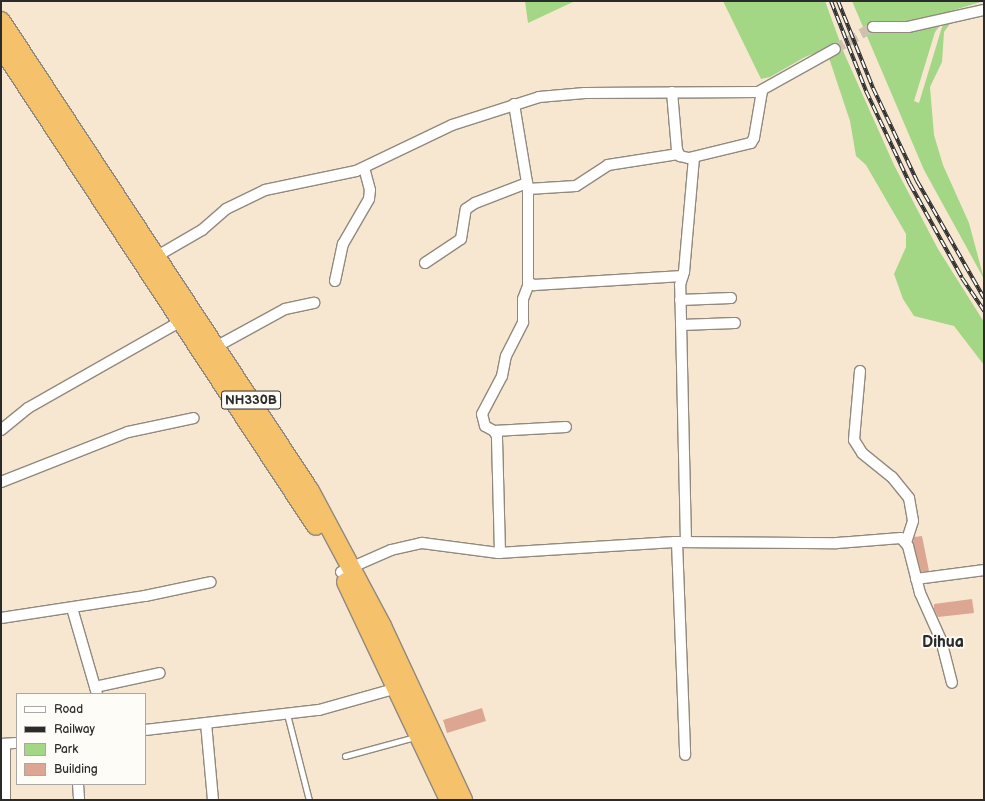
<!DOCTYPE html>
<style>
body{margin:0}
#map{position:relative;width:985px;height:801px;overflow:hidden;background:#f7e7d1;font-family:"Balsamiq Sans",sans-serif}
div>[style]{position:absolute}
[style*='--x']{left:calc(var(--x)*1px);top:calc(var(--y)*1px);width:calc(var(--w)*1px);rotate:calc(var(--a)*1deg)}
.green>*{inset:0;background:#a3d786}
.building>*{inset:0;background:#dda693}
.street-tunnel>*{height:10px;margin-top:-5px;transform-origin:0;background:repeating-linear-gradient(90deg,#cec1b0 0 10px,transparent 0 15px)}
.roads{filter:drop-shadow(1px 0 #91897e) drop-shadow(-1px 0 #91897e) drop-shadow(0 1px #91897e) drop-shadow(0 -1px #91897e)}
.lane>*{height:5px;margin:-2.5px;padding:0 2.5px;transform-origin:2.5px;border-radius:2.5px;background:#fff}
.street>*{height:10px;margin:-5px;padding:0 5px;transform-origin:5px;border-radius:5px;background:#fff}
.highway>*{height:18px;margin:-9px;padding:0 9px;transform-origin:9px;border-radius:9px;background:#f5c16b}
.rail>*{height:4px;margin-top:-2px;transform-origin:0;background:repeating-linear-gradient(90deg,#fdfcf7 0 8px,#2b2b2b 0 16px);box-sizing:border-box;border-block:1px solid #2b2b2b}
span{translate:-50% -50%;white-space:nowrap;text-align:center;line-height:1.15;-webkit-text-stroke:3.5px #fdfcf7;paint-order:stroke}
.shield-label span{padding:1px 3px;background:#fdfcf7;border:1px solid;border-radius:3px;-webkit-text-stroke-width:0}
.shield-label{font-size:13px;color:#2b2b2b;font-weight:700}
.quarter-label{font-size:16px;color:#2b2b2b;font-weight:700}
.frame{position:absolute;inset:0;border:2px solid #2b2b2b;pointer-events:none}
.legend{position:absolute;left:16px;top:693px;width:130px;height:92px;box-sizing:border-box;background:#fdfcf7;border:1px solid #a9a8a5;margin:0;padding:5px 7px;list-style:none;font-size:12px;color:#2b2b2b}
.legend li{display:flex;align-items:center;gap:8px;height:20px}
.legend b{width:20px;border:1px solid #a9a8a5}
</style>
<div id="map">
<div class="green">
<div style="clip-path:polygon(525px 1px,575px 1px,528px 23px)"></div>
<div style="clip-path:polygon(723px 1px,825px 1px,844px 53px,894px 165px,938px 249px,984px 322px,984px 365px,954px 326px,914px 316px,903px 299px,894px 274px,906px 247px,906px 234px,866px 165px,856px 156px,850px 121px,826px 49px,805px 57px,770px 77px,761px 79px)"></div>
<div style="clip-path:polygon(852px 1px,984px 1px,951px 11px,935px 32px,914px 101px,919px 103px,942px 27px,952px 17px,952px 21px,944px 32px,942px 62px,930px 87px,934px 135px,943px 165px,969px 223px,984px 279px,924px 170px)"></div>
</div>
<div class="building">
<div style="clip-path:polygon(922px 536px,929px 571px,921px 572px,913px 542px,914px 537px)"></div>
<div style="clip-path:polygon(972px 599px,974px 613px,938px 617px,934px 609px,934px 604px)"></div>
<div style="clip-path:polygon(482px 708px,486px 721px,447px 733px,443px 720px)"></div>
</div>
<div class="street-tunnel">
<div style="--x:835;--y:49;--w:44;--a:-30.1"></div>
</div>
<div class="roads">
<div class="lane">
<div style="--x:287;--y:714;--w:89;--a:75.7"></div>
<div style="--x:345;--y:756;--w:73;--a:-15.2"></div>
</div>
<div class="street">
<div style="--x:873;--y:27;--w:35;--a:0"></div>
<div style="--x:908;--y:27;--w:78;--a:-12.6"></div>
<div style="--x:672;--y:92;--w:58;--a:85.1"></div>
<div style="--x:677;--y:150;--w:7;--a:63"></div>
<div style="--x:680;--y:156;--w:9;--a:13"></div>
<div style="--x:689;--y:158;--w:64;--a:-13.6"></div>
<div style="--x:751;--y:143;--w:6;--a:-59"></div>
<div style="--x:754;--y:138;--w:48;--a:-80.3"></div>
<div style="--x:514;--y:104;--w:86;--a:80.6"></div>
<div style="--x:528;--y:189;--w:93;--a:90"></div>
<div style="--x:528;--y:282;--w:7;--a:27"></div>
<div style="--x:534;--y:285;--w:149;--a:-3.5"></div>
<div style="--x:528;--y:189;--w:48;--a:-3.6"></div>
<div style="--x:576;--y:186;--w:38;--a:-33"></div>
<div style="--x:608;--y:165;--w:71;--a:-8.9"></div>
<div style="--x:152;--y:259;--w:58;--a:-30.1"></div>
<div style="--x:202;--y:230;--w:32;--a:-41"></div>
<div style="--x:226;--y:209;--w:43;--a:-26"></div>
<div style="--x:265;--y:190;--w:93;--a:-11.8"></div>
<div style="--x:356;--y:171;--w:106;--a:-25.6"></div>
<div style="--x:452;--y:125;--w:91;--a:-17.8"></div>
<div style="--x:539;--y:97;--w:46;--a:-5"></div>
<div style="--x:585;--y:93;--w:173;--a:-0.3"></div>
<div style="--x:758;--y:92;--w:88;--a:-29.2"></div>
<div style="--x:425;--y:263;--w:43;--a:-33.7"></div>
<div style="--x:461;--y:239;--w:30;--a:-81"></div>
<div style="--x:466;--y:209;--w:11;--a:-34"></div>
<div style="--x:475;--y:203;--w:56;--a:-21"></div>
<div style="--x:335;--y:281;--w:38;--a:-78"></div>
<div style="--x:343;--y:244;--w:52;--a:-60"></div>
<div style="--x:369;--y:199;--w:9;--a:-84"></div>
<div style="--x:370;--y:190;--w:23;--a:-105"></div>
<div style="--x:680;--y:300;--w:51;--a:-2.2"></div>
<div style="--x:681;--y:325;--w:54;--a:-2.1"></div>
<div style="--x:212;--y:349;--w:83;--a:-28.7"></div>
<div style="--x:285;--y:309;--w:30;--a:-12"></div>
<div style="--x:860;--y:371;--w:69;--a:95"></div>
<div style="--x:854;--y:440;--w:15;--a:58"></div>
<div style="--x:862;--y:453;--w:38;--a:39"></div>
<div style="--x:892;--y:477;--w:27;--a:51"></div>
<div style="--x:909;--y:498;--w:23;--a:80"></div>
<div style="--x:913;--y:521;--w:22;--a:108"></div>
<div style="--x:1;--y:430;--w:35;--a:-39"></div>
<div style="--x:28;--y:408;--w:178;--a:-29.6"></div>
<div style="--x:494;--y:431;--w:72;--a:-3.2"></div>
<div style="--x:1;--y:482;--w:136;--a:-21.5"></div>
<div style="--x:128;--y:432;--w:67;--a:-12"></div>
<div style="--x:677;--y:542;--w:213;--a:87.8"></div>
<div style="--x:686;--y:542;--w:257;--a:-91.3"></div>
<div style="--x:680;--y:285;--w:14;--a:-73"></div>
<div style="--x:684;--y:272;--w:115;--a:-85"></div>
<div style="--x:500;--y:553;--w:117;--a:-91.5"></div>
<div style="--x:497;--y:436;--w:6;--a:-121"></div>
<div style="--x:494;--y:431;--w:10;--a:-151"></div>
<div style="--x:485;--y:426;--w:12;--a:-104"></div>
<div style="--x:482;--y:414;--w:43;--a:-62.2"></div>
<div style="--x:502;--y:376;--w:20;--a:-79"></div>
<div style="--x:506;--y:356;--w:38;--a:-63"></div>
<div style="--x:523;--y:322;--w:23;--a:-90"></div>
<div style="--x:523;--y:299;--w:17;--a:-69"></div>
<div style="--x:341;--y:572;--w:55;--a:-23.7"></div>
<div style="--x:391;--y:550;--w:32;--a:-13"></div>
<div style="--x:422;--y:543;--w:77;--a:7.5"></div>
<div style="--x:498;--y:553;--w:177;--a:-3.6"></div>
<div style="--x:675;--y:542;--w:162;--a:0.4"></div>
<div style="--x:837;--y:543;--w:64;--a:-4.5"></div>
<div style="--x:901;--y:538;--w:11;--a:49"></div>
<div style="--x:908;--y:546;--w:49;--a:75.7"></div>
<div style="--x:920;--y:593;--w:51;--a:65.9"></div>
<div style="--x:941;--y:640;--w:44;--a:75.7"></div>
<div style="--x:916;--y:579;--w:69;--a:-7.5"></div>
<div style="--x:72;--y:608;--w:90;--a:73.8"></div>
<div style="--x:1;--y:618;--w:146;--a:-8.7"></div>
<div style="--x:145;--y:596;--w:67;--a:-12"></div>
<div style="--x:95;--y:687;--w:66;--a:-12.2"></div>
<div style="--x:206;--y:723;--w:77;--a:84.8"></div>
<div style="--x:145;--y:730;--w:175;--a:-6.6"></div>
<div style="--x:319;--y:710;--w:85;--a:-15.7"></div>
<div style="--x:1;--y:744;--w:16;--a:-4"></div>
<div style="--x:78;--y:784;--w:16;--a:86"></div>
<div style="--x:5;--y:800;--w:56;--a:-90"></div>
</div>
<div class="highway">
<div style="--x:1;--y:21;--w:562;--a:56.68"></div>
<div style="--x:310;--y:491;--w:153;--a:61.9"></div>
<div style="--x:382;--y:626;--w:192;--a:65"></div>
<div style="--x:1;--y:47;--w:573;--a:56.67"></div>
<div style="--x:346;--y:582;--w:241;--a:64.7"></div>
</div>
</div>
<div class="rail">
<div style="--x:831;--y:1;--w:97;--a:68.7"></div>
<div style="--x:866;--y:91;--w:103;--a:64.7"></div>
<div style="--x:910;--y:184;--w:107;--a:61"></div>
<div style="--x:962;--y:278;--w:40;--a:56"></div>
<div style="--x:838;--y:1;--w:94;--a:68.1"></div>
<div style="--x:873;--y:88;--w:103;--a:64.7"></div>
<div style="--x:917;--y:181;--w:135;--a:60.2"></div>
</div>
<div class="shield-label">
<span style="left:251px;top:400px">NH330B</span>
</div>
<div class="quarter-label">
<span style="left:943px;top:643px">Dihua</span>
</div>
<div class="frame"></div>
<ul class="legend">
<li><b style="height:5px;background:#fff"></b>Road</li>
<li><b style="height:5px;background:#2b2b2b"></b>Railway</li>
<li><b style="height:11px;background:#a3d786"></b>Park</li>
<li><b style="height:11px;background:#dda693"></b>Building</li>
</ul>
</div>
